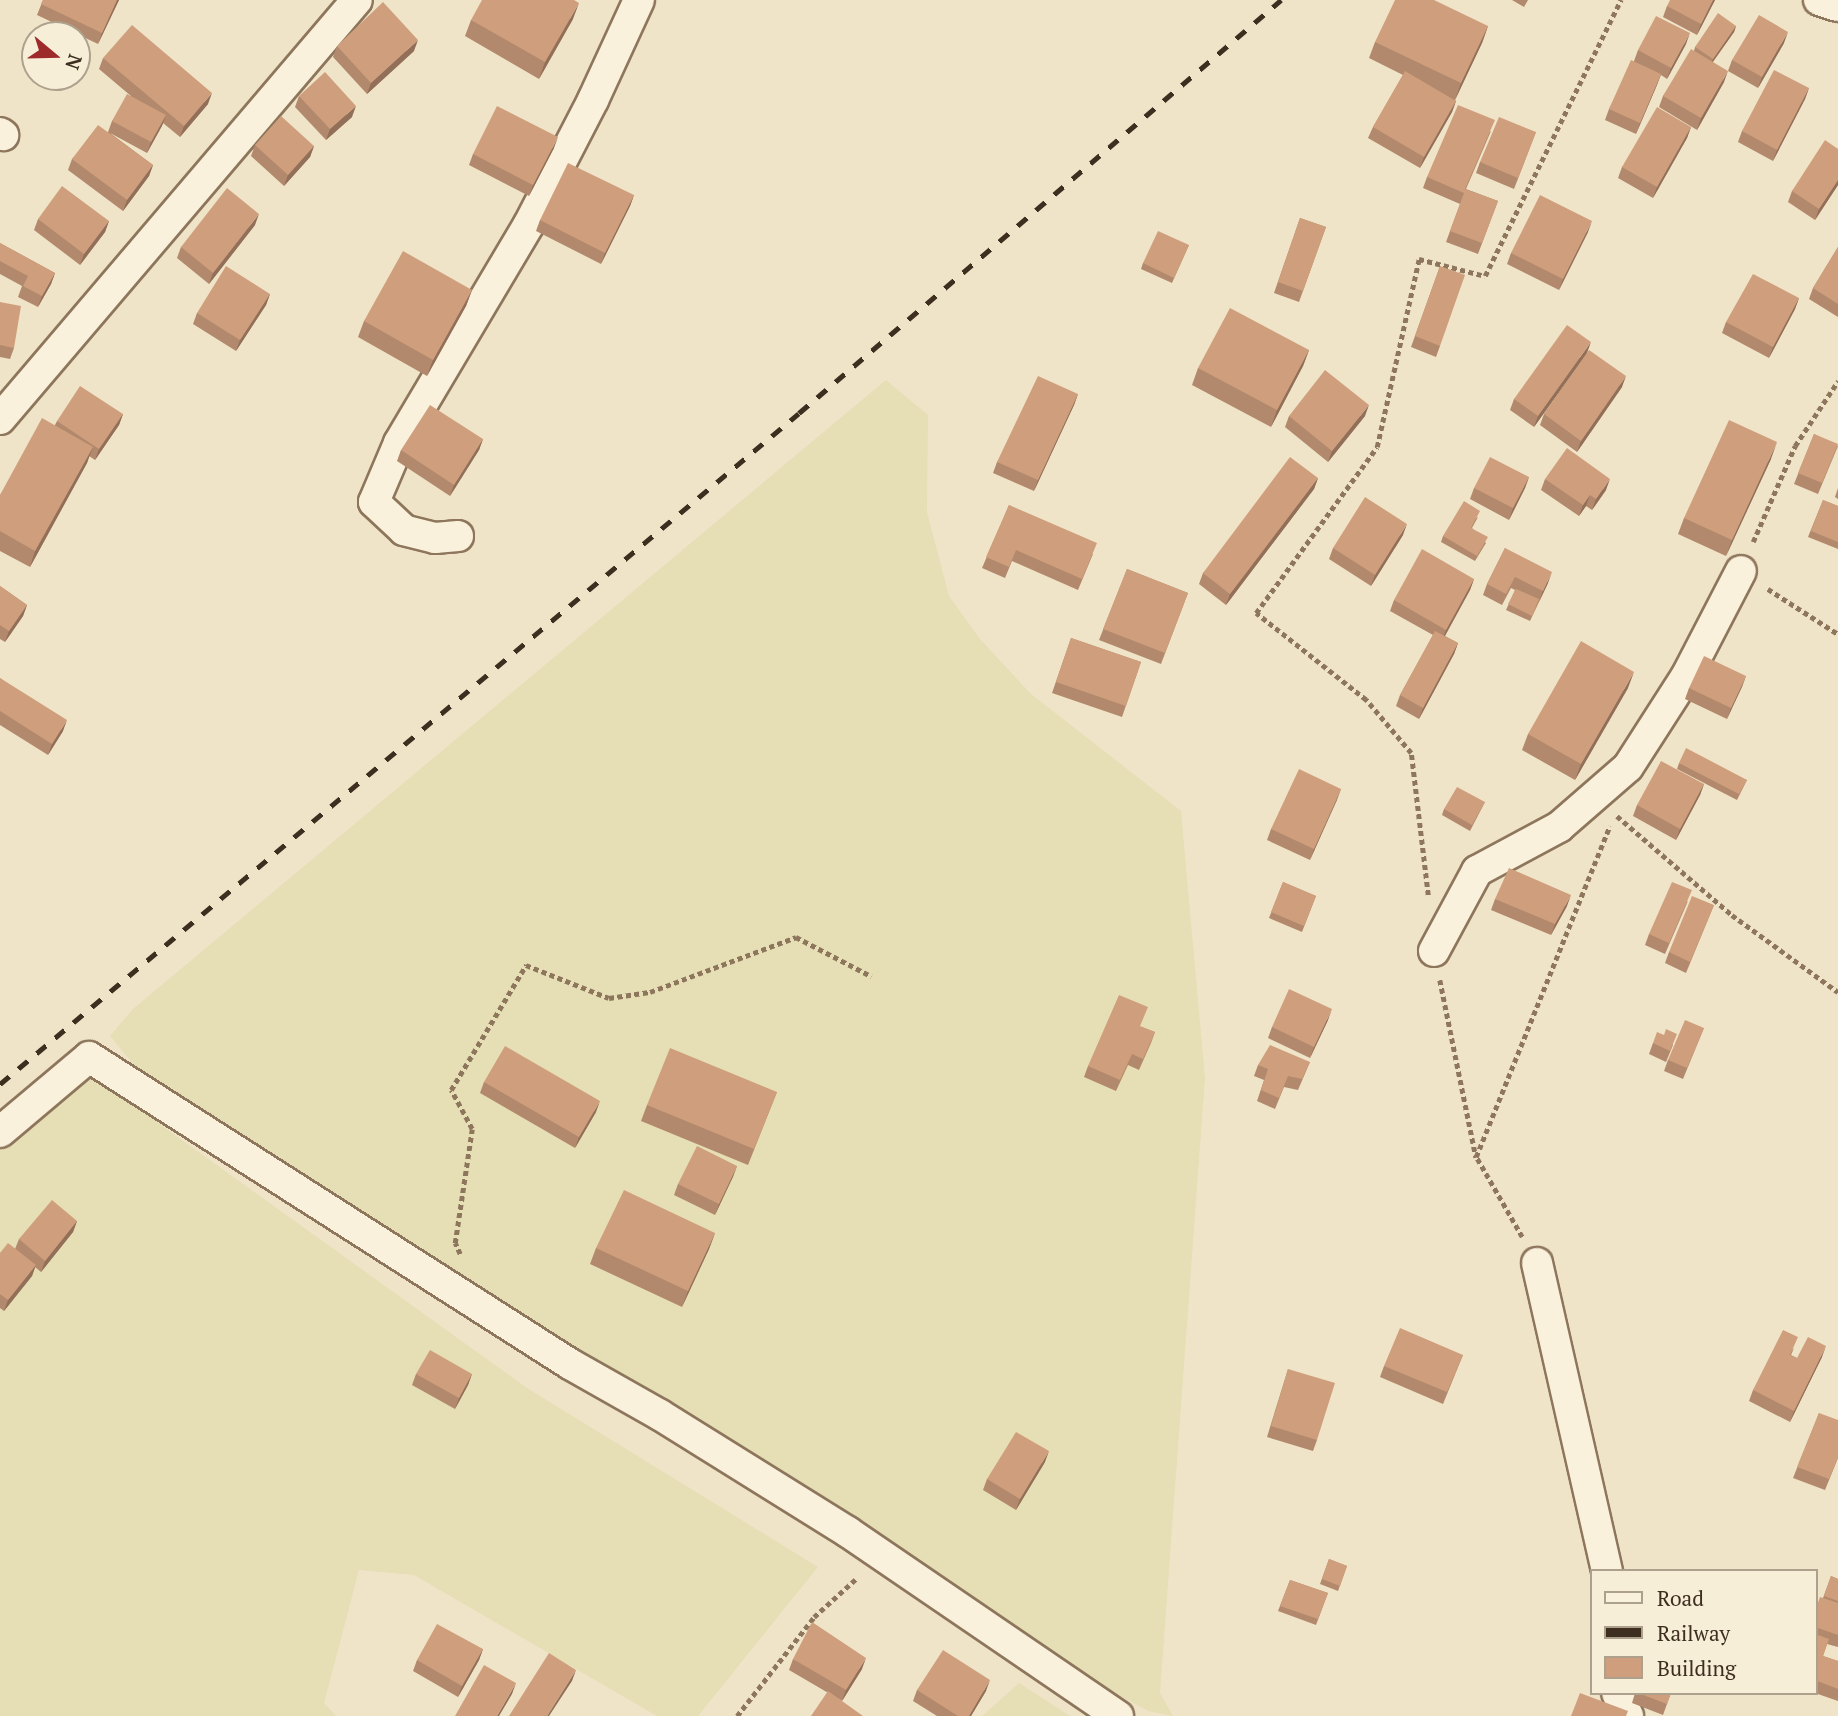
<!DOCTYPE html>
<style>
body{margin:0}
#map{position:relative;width:1838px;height:1716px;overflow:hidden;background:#f0e4c8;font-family:"PT Serif",serif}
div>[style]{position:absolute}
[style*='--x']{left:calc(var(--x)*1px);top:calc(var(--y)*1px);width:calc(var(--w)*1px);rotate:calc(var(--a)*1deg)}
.farmland>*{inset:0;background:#e6deb5}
.path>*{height:4.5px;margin-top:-2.25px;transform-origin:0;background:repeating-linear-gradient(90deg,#8d765c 0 5px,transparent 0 8.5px)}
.roads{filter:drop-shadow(2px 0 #8d765c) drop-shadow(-2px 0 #8d765c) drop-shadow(0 2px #8d765c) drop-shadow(0 -2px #8d765c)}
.street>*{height:30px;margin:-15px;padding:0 15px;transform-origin:15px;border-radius:15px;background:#faf1dc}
.rail>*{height:5px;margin-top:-2.5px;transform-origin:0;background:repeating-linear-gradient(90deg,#3d2e20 0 12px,transparent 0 24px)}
.wall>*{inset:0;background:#b2896c}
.shaded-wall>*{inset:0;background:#916f58}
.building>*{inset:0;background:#cf9f7d}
span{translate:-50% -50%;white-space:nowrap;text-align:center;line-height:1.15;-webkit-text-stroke:6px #f7eed8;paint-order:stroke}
.legend{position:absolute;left:1590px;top:1569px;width:228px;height:126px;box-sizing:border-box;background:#f7eed8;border:2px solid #ada18e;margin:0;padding:9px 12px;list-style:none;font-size:21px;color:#3d2e20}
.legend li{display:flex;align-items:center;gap:14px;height:35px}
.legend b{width:35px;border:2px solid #ada18e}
.north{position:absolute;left:21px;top:21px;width:70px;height:70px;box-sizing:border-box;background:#f7eed8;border:2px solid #ada18e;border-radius:50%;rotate:109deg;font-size:19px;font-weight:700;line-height:28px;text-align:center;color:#3d2e20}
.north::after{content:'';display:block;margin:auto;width:24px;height:32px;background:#9e2a2b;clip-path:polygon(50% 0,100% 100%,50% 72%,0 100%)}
</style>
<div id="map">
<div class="farmland">
<div style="clip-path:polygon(886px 380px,928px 415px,927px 512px,949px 596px,980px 639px,1031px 694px,1181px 811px,1205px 1078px,1160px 1693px,1173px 1716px,1148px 1711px,1086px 1677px,871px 1536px,803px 1486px,627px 1386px,144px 1077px,110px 1036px,133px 1009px)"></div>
<div style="clip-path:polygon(86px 1071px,527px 1388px,818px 1567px,698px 1716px,657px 1716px,414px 1575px,359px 1570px,324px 1703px,336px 1716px,0 1716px,0 1148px)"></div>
<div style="clip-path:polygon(1019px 1683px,1070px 1716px,982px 1716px)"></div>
</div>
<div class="path">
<div style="--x:1753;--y:542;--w:105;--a:-66.4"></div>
<div style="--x:1795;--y:446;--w:78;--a:-56.5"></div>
<div style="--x:1768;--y:589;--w:83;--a:32.7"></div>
<div style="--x:1617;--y:816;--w:152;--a:40.7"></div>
<div style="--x:1732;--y:915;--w:131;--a:36"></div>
<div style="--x:1428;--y:895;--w:143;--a:-96.8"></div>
<div style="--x:1411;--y:753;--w:70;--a:-130.3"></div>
<div style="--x:1366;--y:700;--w:140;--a:-141.7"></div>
<div style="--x:1256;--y:613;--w:205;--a:-53.9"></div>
<div style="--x:1377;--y:447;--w:193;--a:-77.4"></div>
<div style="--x:1419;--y:259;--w:68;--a:14.4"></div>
<div style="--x:1485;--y:276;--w:308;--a:-63.8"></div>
<div style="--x:1440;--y:980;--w:181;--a:78.5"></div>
<div style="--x:1522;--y:1237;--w:92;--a:-119.9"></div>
<div style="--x:1476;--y:1157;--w:357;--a:-68"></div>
<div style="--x:460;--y:1254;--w:12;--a:-114"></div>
<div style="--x:455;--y:1243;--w:115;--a:-81.5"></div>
<div style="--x:472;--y:1129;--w:44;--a:-118.3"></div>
<div style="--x:451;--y:1090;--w:146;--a:-59"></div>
<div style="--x:526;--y:965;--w:89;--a:21.7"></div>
<div style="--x:609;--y:998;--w:41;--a:-8.3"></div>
<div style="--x:650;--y:992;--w:156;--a:-20.6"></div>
<div style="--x:796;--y:937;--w:85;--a:27.5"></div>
<div style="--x:737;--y:1716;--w:125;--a:-52.1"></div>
<div style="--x:814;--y:1617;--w:59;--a:-42.3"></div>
</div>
<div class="roads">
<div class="street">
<div style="--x:1819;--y:0;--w:20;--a:18"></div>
<div style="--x:0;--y:133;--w:4;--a:34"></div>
<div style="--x:0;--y:419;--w:550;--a:-49.57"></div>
<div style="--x:458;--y:536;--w:23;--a:175"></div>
<div style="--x:435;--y:538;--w:32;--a:-166"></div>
<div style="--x:404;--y:530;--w:41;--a:-137"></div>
<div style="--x:374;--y:502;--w:64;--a:-67"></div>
<div style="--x:399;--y:443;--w:255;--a:-59.3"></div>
<div style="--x:529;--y:224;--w:140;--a:-62.7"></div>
<div style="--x:593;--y:100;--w:110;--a:-65.3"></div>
<div style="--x:1434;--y:951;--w:91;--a:-61.7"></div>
<div style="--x:1477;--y:871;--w:93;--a:-28.2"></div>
<div style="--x:1559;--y:827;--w:91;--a:-41"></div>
<div style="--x:1628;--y:767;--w:109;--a:-57.3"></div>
<div style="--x:1687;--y:675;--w:117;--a:-62.6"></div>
<div style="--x:0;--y:1132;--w:116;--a:-40.1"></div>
<div style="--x:89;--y:1057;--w:571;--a:32.55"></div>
<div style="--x:570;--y:1364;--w:103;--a:29.5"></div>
<div style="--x:660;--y:1415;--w:221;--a:31.9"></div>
<div style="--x:848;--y:1532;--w:327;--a:34.3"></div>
<div style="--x:1537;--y:1263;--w:316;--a:77.2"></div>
<div style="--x:1617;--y:1693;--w:25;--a:64"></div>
</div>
</div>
<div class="rail">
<div style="--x:0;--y:1084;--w:1043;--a:-40.02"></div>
<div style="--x:799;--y:413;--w:635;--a:-40.59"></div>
</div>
<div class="wall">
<div style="clip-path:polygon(43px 0,119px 0,98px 44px,37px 15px)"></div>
<div style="clip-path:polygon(1512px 0,1528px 0,1524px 7px)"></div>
<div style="clip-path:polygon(1715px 0,1697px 35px,1663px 17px,1667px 6px)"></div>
<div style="clip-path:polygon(573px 19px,539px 79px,465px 36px,471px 20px)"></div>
<div style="clip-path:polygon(1488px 26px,1482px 43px,1455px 100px,1456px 101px,1452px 112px,1420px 168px,1368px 138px,1373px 127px,1403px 75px,1369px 58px,1375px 42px)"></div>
<div style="clip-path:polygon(1736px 26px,1734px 32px,1713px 62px,1724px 82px,1697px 130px,1659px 107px,1663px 96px,1694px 51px,1695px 47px)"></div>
<div style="clip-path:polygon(1784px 43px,1758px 88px,1728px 71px,1732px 60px)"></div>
<div style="clip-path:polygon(1686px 44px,1667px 79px,1661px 75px,1636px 134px,1605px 120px,1609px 109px,1634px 61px,1638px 50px)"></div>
<div style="clip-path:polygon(337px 46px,414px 51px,367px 94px,333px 57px)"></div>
<div style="clip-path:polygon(103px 58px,208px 104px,180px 137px,163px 123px,147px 153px,110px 133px,153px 165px,149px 176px,123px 211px,68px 170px,72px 159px,108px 132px,112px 121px,131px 96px,99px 69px)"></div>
<div style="clip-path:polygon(1809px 88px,1805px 99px,1773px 161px,1738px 142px,1742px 131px)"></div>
<div style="clip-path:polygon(299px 96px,352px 117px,326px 140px,295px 107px)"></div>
<div style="clip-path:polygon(1691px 127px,1687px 138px,1653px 198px,1618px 178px,1622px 167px)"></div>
<div style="clip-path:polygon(1491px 131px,1466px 189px,1498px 201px,1478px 254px,1446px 242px,1460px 204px,1423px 188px,1427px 177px)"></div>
<div style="clip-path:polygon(1536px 132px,1514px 189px,1476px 173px,1480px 162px)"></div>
<div style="clip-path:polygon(255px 145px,314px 146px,310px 157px,284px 186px,251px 156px)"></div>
<div style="clip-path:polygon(554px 148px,529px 196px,469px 165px,473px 154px)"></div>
<div style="clip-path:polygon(1838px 149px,1838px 185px,1815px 220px,1788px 202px,1792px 191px)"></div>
<div style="clip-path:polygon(634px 195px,630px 206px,601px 264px,536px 231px,540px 220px)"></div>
<div style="clip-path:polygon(1300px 218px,1326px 227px,1299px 302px,1274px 293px)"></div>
<div style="clip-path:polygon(38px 219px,109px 221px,105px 232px,80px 265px,34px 230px)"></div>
<div style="clip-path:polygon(255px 225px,209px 284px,177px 258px,181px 247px)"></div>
<div style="clip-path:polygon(1588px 232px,1559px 290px,1507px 264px,1511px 253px)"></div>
<div style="clip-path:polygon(0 243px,55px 273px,51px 284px,38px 307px,18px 297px,22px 286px,0 274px)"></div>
<div style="clip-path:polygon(1189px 245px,1172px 283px,1141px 269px,1143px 263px)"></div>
<div style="clip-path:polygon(1838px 247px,1838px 317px,1809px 299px,1813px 288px)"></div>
<div style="clip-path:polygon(1440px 266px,1440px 346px,1436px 357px,1411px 347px)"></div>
<div style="clip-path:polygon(472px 290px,466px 306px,427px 376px,358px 337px,364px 321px)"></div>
<div style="clip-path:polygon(270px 294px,266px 305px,236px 351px,193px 324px,197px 313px)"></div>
<div style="clip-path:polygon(1799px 298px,1795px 309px,1769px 358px,1722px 333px,1726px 322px)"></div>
<div style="clip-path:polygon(0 302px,14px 348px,10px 359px,0 357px)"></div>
<div style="clip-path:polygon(1309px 350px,1303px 366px,1271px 427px,1192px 385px,1198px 368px)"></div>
<div style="clip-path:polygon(1587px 353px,1622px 387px,1577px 452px,1540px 425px,1544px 414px,1586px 354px,1534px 427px,1510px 410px,1514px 399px)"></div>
<div style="clip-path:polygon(1078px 394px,1074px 405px,1034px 491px,993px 473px,997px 462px)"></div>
<div style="clip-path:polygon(123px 414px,119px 425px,95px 460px,89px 456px,87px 463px,30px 567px,0 551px,0 495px,55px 425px,57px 421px)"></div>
<div style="clip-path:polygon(1289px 416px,1365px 416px,1328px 462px,1285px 427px)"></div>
<div style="clip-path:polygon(1814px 434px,1838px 446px,1818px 494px,1794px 484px)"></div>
<div style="clip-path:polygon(483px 439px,479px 450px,450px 496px,397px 461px,401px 450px)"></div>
<div style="clip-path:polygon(1771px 459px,1726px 556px,1678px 534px,1684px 518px)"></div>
<div style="clip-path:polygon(1529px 477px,1525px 488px,1509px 520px,1470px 499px,1474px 488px)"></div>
<div style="clip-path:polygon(1318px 478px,1314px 489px,1226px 605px,1199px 584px,1203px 573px)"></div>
<div style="clip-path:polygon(1545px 479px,1606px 490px,1592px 510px,1586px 506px,1579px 516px,1541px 490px)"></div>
<div style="clip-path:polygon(1838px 488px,1838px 499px,1835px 497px)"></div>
<div style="clip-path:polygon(1823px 500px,1838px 506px,1838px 549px,1808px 537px)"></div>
<div style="clip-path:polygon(1009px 505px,1093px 554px,1078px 590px,1012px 561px,1005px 578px,982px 568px)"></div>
<div style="clip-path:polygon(1478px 517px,1472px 528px,1486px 543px,1475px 561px,1441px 542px,1443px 536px)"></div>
<div style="clip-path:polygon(1403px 535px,1371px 586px,1329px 559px,1333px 548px)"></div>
<div style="clip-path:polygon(1505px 548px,1548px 583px,1530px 621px,1506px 610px,1515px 590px,1511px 588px,1502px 605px,1483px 595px,1487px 584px)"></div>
<div style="clip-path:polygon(1127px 569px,1188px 593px,1161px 664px,1099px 640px)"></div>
<div style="clip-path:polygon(1474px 579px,1470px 590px,1445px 636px,1458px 643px,1454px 654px,1419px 719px,1396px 706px,1400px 695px,1433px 635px,1390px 611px,1394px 600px)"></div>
<div style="clip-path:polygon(0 586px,27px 605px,23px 616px,5px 642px,0 639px)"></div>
<div style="clip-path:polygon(1071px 638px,1141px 662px,1122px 717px,1052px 693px)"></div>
<div style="clip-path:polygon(1746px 676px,1727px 719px,1685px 699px,1689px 688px)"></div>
<div style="clip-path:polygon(0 678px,63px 731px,48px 755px,0 725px)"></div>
<div style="clip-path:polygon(1628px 688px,1575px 780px,1522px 750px,1528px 734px)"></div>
<div style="clip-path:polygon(1679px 763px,1747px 780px,1737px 800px,1677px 769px)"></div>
<div style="clip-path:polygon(1704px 784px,1700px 795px,1676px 840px,1633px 816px,1637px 805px)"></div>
<div style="clip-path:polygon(1341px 789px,1310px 860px,1267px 840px,1271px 829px)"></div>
<div style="clip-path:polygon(1485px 802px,1470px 831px,1442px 815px,1444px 809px)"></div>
<div style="clip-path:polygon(1283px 882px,1316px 896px,1302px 932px,1269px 918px)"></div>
<div style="clip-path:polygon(1495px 899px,1567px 906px,1551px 935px,1491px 910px)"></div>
<div style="clip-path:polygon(1688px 901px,1665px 954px,1645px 945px,1649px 934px)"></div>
<div style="clip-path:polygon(1714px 905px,1686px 973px,1665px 963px,1669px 952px)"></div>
<div style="clip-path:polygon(1328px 1020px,1310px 1058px,1268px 1038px,1272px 1027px)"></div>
<div style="clip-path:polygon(1141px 1027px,1155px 1032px,1151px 1043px,1139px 1070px,1128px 1065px,1116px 1091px,1084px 1077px,1088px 1066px)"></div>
<div style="clip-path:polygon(1704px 1028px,1683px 1079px,1664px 1071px,1668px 1060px)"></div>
<div style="clip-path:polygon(1664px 1035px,1673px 1045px,1666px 1062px,1649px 1054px,1653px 1043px)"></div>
<div style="clip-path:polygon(1310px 1062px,1298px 1090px,1284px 1087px,1275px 1109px,1257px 1101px,1264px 1080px,1254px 1076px,1258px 1065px)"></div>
<div style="clip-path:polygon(484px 1082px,596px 1112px,575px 1148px,480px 1093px)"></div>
<div style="clip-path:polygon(777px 1092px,748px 1165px,641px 1121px,647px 1105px)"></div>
<div style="clip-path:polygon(737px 1166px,715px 1215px,674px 1195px,678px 1184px)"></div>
<div style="clip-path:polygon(77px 1221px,73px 1232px,41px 1272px,35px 1267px,32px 1276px,4px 1311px,0 1308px,0 1253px,15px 1249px,19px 1239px)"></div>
<div style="clip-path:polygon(715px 1233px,709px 1249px,682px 1307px,590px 1264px,596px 1248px)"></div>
<div style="clip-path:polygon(1794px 1348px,1791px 1355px,1797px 1358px,1822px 1357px,1790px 1422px,1749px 1401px,1753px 1390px)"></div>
<div style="clip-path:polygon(1463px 1355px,1443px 1404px,1380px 1377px,1384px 1366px)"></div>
<div style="clip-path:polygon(1288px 1369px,1317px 1440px,1313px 1451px,1267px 1437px)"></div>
<div style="clip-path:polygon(416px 1374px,472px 1374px,468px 1385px,455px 1409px,412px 1385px)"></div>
<div style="clip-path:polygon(1819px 1413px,1838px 1458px,1825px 1490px,1793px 1478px)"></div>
<div style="clip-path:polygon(1045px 1462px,1016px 1510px,983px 1490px,987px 1479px)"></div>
<div style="clip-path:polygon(1329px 1559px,1347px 1566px,1338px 1591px,1320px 1584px)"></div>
<div style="clip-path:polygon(1831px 1576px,1838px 1579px,1838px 1647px,1827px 1644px,1823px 1656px,1838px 1661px,1838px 1701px,1815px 1693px,1815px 1610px,1823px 1598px)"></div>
<div style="clip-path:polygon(1290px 1580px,1328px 1593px,1316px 1625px,1278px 1611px)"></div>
<div style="clip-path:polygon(483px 1649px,479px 1660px,458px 1697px,413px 1671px,417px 1660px)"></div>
<div style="clip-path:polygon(793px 1659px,862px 1669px,842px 1701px,789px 1670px)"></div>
<div style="clip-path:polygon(917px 1690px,986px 1691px,971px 1716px,937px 1716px,913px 1701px)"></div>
<div style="clip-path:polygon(1635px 1693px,1671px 1693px,1663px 1715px,1632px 1703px)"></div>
</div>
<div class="shaded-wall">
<div style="clip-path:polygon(117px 0,119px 0,98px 44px,102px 33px)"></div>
<div style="clip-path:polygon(1713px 0,1715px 0,1697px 35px,1701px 24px)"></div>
<div style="clip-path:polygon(579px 3px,573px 19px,539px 79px,545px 62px)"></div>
<div style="clip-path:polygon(1488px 26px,1482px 43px,1455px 100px,1461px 83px)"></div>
<div style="clip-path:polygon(1736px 26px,1734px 32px,1711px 64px,1713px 59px)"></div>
<div style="clip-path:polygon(1788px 32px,1784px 43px,1758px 88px,1762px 77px)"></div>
<div style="clip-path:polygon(1690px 33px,1686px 44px,1667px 79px,1671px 68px)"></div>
<div style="clip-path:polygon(418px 40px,414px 51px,367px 94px,371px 83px)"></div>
<div style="clip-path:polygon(1728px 71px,1724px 82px,1697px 130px,1701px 118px)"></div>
<div style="clip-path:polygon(1661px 74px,1657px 85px,1636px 134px,1640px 123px)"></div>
<div style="clip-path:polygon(1809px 88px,1805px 99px,1773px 161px,1777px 150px)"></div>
<div style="clip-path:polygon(212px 93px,208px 104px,180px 137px,184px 126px)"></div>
<div style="clip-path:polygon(1456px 101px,1452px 112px,1420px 168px,1424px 157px)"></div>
<div style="clip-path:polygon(356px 106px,352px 117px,326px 140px,330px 129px)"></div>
<div style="clip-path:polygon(166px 115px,162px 126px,147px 153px,151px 142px)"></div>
<div style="clip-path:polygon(1691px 127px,1687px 138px,1653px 198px,1657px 187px)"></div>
<div style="clip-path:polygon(558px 137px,554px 148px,529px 196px,533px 185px)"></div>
<div style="clip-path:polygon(314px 146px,310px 157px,284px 186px,288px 175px)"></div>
<div style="clip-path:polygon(153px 165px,149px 176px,123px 211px,127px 200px)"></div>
<div style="clip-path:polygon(1838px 180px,1838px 185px,1815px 220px,1819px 209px)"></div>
<div style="clip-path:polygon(634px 195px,630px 206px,601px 264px,605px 253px)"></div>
<div style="clip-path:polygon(259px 214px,255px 225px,209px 284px,213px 273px)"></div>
<div style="clip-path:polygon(109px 221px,105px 232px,80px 265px,84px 254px)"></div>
<div style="clip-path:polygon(1592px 221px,1588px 232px,1559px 290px,1563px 279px)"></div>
<div style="clip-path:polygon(55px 273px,51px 284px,38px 307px,42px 296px)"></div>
<div style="clip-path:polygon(472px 290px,466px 306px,427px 376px,433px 360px)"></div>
<div style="clip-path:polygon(270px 294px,266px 305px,236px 351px,240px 340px)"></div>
<div style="clip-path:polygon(1799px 298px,1795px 309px,1769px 358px,1773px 347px)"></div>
<div style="clip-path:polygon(1591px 342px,1587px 353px,1534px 427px,1538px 416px)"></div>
<div style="clip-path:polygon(1309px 350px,1303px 366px,1271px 427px,1277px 410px)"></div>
<div style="clip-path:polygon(1626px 376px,1622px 387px,1577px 452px,1581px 441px)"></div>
<div style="clip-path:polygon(1078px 394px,1074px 405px,1034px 491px,1038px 480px)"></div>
<div style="clip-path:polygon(1369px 405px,1365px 416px,1328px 462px,1332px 451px)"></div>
<div style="clip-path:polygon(123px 414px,119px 425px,95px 460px,99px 449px)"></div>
<div style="clip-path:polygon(483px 439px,479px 450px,450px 496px,454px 485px)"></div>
<div style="clip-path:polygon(1777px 442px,1771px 459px,1726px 556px,1732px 540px)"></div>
<div style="clip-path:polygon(93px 447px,87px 463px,30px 567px,35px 551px)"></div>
<div style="clip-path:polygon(1529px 477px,1525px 488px,1509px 520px,1513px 508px)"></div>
<div style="clip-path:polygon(1318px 478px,1314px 489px,1226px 605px,1230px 594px)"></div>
<div style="clip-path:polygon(1610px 479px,1606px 490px,1592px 510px,1596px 499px)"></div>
<div style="clip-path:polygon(1590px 495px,1586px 506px,1579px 516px,1583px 505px)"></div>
<div style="clip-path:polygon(1407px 524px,1403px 535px,1371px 586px,1375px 575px)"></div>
<div style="clip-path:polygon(1552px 572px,1548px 583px,1539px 602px,1543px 591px)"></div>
<div style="clip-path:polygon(1474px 579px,1470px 590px,1442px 641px,1446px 630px)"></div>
<div style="clip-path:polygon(27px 605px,23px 616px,5px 642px,9px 631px)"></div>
<div style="clip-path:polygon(1458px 643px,1454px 654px,1419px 719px,1423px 708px)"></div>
<div style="clip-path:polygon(1634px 672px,1628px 688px,1575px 780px,1581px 764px)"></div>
<div style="clip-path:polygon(1746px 676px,1742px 687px,1727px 719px,1731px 708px)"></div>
<div style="clip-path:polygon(67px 720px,63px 731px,48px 755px,52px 744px)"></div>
<div style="clip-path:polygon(1704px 784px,1700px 795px,1676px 840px,1680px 829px)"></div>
<div style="clip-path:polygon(1341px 789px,1337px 800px,1310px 860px,1314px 849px)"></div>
<div style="clip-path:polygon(1571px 895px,1567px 906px,1551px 935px,1555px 924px)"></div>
<div style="clip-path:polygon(1332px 1009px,1328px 1020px,1310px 1058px,1314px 1047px)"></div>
<div style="clip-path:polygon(600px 1101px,596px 1112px,575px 1148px,579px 1137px)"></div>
<div style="clip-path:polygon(737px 1166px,733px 1177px,715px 1215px,719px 1204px)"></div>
<div style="clip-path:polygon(77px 1221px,73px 1232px,41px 1272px,45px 1261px)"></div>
<div style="clip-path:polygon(715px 1233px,709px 1249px,682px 1307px,688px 1291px)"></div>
<div style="clip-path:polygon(36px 1265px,32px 1276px,4px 1311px,8px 1300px)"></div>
<div style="clip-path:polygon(1826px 1346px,1822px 1357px,1790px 1422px,1794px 1411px)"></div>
<div style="clip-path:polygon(472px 1374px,468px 1385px,455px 1409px,459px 1398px)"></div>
<div style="clip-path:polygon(1049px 1451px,1045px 1462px,1016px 1510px,1020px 1499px)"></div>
<div style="clip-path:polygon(483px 1649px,479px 1660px,458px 1697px,462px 1686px)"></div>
<div style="clip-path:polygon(866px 1658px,862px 1669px,842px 1701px,846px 1690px)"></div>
<div style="clip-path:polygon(576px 1670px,572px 1681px,549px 1716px,547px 1716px)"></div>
<div style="clip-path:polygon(990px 1680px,986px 1691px,971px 1716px,969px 1716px)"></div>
<div style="clip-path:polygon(516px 1683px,512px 1694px,499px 1716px,497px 1716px)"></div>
</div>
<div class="building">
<div style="clip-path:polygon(43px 0,117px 0,102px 33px,41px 4px)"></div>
<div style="clip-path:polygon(482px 0,574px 0,579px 3px,545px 62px,471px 20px)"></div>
<div style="clip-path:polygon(1395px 0,1434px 0,1488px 26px,1461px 83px,1375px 42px)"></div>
<div style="clip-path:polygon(1670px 0,1713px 0,1701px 24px,1667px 6px)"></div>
<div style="clip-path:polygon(383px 2px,418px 40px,371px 83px,337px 46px)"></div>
<div style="clip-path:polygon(1718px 13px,1736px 26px,1713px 59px,1695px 47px)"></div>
<div style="clip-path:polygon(1759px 15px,1788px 32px,1762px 77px,1732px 60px)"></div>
<div style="clip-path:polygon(1656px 16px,1690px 33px,1671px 68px,1638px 50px)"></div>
<div style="clip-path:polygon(132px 25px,212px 93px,184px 126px,103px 58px)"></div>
<div style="clip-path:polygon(1691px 49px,1728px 71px,1701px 118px,1663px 96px)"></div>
<div style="clip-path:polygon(1631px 60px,1661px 74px,1640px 123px,1609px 109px)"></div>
<div style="clip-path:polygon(1774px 70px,1809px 88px,1777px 150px,1742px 131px)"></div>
<div style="clip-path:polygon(1405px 71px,1456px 101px,1424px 157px,1373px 127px)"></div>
<div style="clip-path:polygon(325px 72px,356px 106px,330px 129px,299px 96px)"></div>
<div style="clip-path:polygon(127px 94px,166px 115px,151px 142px,112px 121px)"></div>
<div style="clip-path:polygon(1458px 105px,1495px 120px,1465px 189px,1498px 201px,1482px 243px,1450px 231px,1464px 193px,1427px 177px)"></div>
<div style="clip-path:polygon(497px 106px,558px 137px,533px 185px,473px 154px)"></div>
<div style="clip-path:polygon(1657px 107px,1691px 127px,1657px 187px,1622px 167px)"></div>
<div style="clip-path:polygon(281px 116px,314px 146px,288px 175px,255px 145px)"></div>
<div style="clip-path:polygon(1499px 117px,1536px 132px,1518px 178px,1480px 162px)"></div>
<div style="clip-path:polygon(98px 125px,153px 165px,127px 200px,72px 159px)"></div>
<div style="clip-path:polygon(1825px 140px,1838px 149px,1838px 180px,1819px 209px,1792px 191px)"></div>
<div style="clip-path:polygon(568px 163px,634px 195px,605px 253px,540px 220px)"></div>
<div style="clip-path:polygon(62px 186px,109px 221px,84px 254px,38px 219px)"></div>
<div style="clip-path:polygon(227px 188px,259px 214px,213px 273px,181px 247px)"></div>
<div style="clip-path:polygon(1540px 195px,1592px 221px,1563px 279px,1511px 253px)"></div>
<div style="clip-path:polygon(1300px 218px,1326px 227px,1303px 291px,1278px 282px)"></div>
<div style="clip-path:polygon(1158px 231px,1189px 245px,1174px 278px,1143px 263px)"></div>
<div style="clip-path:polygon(0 243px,55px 273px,42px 296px,23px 286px,28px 276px,0 261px)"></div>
<div style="clip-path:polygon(1838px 247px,1838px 304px,1813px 288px)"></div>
<div style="clip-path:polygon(403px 251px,472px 290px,433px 360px,364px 321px)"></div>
<div style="clip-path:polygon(226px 266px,270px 294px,240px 340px,197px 313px)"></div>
<div style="clip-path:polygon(1440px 266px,1465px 275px,1440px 346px,1415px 336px)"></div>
<div style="clip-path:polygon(1753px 274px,1799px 298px,1773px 347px,1726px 322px)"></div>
<div style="clip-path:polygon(0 302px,21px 306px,14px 348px,0 345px)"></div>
<div style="clip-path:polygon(1230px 308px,1309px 350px,1277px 410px,1198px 368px)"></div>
<div style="clip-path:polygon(1567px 325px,1591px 342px,1538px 416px,1514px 399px)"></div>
<div style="clip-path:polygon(1589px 350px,1626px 376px,1581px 441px,1544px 414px)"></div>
<div style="clip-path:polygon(1325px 370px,1369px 405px,1332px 451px,1289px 416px)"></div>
<div style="clip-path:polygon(1038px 376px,1078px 394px,1038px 480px,997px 462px)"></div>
<div style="clip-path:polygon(80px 386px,123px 414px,99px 449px,57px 421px)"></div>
<div style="clip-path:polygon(430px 405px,483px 439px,454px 485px,401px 450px)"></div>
<div style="clip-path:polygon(42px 418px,93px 447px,35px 551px,0 531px,0 495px)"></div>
<div style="clip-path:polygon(1729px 420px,1777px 442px,1732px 540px,1684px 518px)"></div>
<div style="clip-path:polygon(1814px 434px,1838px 444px,1822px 483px,1798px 473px)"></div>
<div style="clip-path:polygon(1567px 448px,1610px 479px,1596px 499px,1590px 495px,1583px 505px,1545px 479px)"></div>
<div style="clip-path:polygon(1290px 457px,1318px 478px,1230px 594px,1203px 573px)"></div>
<div style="clip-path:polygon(1490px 457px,1529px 477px,1513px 508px,1474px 488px)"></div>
<div style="clip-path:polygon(1365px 497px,1407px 524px,1375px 575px,1333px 548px)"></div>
<div style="clip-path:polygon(1823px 500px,1838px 506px,1838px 542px,1811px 531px)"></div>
<div style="clip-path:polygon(1464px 501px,1480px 511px,1471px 528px,1488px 537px,1477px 556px,1443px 536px)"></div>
<div style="clip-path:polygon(1009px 505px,1097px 543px,1082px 579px,1016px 550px,1009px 567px,986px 557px)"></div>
<div style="clip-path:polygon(1505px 548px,1552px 572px,1543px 591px,1515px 577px,1506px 594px,1487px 584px)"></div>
<div style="clip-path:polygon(1422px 549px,1474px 579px,1446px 630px,1394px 600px)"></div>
<div style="clip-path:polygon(1127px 569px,1188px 593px,1165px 653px,1103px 629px)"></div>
<div style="clip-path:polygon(0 586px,27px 605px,9px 631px,0 625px)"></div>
<div style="clip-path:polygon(1516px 589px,1539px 599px,1532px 616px,1508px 604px)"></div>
<div style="clip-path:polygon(1435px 631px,1458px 643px,1423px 708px,1400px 695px)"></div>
<div style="clip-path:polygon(1071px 638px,1141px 662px,1126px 706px,1056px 682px)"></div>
<div style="clip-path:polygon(1581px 641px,1634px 672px,1581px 764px,1528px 734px)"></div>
<div style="clip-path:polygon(1704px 656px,1746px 676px,1731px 708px,1689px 688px)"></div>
<div style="clip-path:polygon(0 678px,67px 720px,52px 744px,0 711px)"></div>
<div style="clip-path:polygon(1686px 748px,1747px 780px,1739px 794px,1679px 763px)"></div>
<div style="clip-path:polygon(1661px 761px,1704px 784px,1680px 829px,1637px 805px)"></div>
<div style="clip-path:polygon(1299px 769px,1341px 789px,1314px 849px,1271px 829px)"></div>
<div style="clip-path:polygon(1457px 787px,1485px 802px,1472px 825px,1444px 809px)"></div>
<div style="clip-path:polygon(1509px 868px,1571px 895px,1555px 924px,1495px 899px)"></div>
<div style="clip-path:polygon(1283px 882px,1316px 896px,1304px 926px,1271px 912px)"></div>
<div style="clip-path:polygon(1672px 882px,1692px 890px,1669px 943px,1649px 934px)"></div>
<div style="clip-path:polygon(1692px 896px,1714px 905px,1690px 962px,1669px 952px)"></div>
<div style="clip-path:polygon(1289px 989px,1332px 1009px,1314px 1047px,1272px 1027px)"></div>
<div style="clip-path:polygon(1119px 995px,1148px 1007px,1140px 1026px,1155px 1032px,1143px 1059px,1132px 1054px,1120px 1080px,1088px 1066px)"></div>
<div style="clip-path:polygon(1685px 1020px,1704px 1028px,1687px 1068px,1668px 1060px)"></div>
<div style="clip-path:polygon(1666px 1029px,1677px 1034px,1670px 1051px,1653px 1043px,1657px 1032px,1664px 1035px)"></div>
<div style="clip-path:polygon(1270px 1045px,1310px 1062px,1302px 1079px,1288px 1076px,1279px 1098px,1261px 1090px,1268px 1069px,1258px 1065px)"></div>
<div style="clip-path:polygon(505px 1046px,600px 1101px,579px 1137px,484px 1082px)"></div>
<div style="clip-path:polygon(670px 1048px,777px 1092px,754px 1149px,647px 1105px)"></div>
<div style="clip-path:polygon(697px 1146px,737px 1166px,719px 1204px,678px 1184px)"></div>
<div style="clip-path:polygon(624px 1190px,715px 1233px,688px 1291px,596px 1248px)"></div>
<div style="clip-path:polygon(52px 1200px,77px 1221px,45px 1261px,19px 1239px)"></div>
<div style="clip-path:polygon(8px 1243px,36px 1265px,8px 1300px,0 1294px,0 1253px)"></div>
<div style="clip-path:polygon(1400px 1328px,1463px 1355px,1447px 1392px,1384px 1366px)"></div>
<div style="clip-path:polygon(1783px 1330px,1798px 1337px,1790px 1355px,1797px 1358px,1808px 1337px,1826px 1346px,1794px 1411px,1753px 1390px)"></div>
<div style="clip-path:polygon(430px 1350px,472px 1374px,459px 1398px,416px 1374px)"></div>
<div style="clip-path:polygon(1288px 1369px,1335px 1383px,1317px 1440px,1271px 1426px)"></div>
<div style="clip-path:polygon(1819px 1413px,1838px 1420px,1838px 1457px,1829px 1479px,1797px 1467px)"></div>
<div style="clip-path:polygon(1016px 1432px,1049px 1451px,1020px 1499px,987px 1479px)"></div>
<div style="clip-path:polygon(1329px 1559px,1347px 1566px,1340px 1586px,1322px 1579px)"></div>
<div style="clip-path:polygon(1831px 1576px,1838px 1579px,1838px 1601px,1824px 1596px)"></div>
<div style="clip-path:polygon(1290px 1580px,1328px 1593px,1318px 1619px,1280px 1606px)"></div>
<div style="clip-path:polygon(1820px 1597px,1838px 1603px,1838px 1635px,1815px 1627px,1815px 1611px)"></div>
<div style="clip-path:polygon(812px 1622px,866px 1658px,846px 1690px,793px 1659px)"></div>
<div style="clip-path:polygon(437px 1624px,483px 1649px,462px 1686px,417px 1660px)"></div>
<div style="clip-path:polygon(1815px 1634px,1829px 1639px,1823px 1656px,1838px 1661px,1838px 1689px,1815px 1680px)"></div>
<div style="clip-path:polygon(943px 1650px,990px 1680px,969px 1716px,958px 1716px,917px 1690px)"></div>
<div style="clip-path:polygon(549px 1653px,576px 1670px,547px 1716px,509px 1716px)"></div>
<div style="clip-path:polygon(484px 1665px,516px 1683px,497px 1716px,455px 1716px)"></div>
<div style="clip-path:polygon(828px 1691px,863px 1716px,811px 1716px)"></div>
<div style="clip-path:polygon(1580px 1693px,1628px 1711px,1626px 1716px,1571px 1716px)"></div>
<div style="clip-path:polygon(1638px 1693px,1671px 1693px,1667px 1704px)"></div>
</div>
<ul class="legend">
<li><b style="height:9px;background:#faf1dc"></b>Road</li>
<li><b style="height:9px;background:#3d2e20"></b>Railway</li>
<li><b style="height:19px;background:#cf9f7d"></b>Building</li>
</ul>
<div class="north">N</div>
</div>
